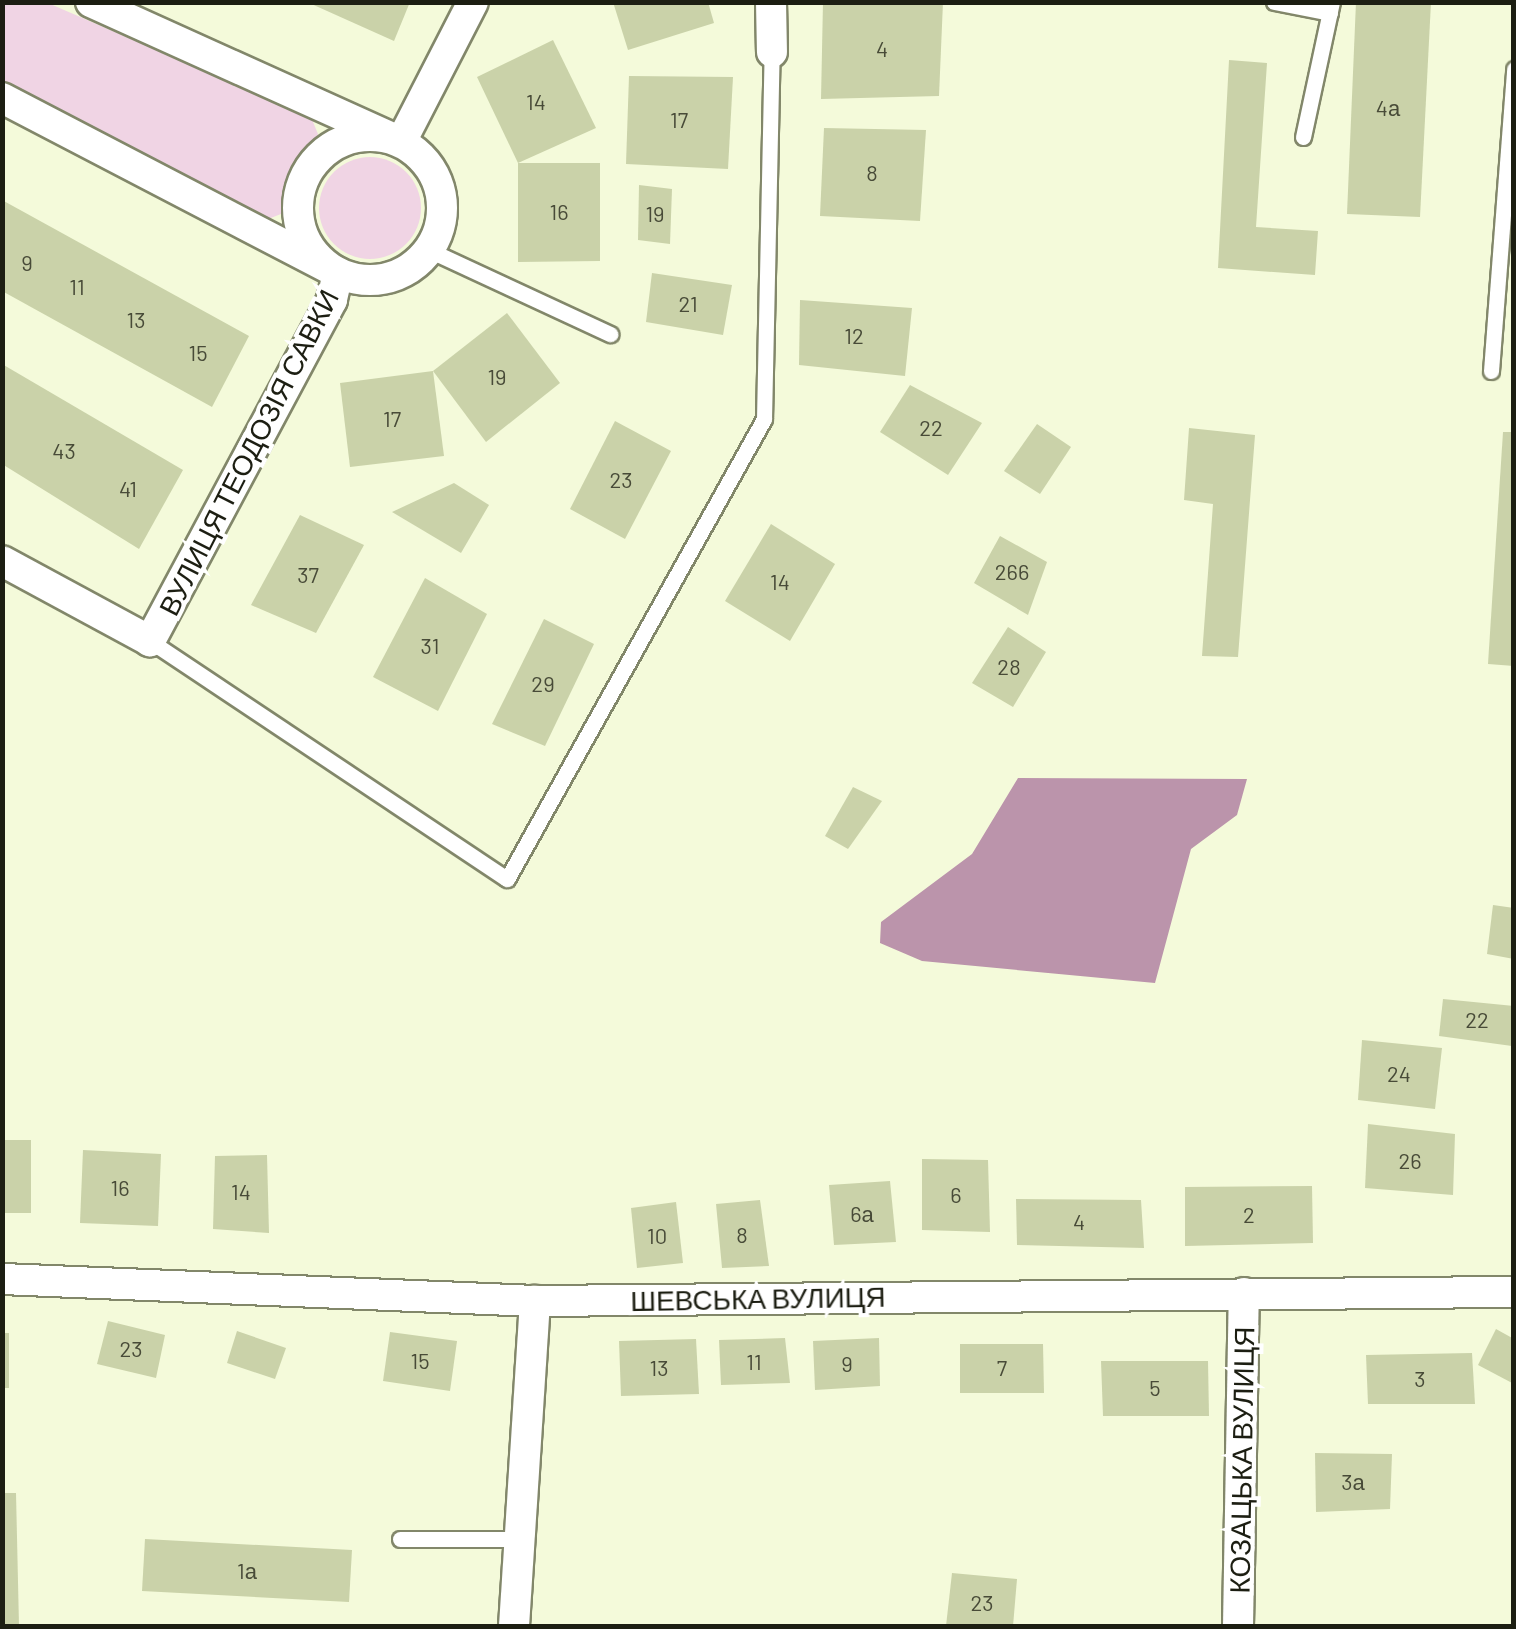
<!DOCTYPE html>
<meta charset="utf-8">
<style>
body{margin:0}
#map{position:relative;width:1516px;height:1629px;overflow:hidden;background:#f4fada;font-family:Barlow,sans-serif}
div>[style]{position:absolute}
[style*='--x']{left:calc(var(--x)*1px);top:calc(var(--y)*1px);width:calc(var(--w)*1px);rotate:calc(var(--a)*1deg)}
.green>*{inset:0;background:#f0d4e4}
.round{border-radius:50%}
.water>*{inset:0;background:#bb94ab}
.building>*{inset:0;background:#cad2a9}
.roads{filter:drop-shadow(2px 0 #82876a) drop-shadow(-2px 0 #82876a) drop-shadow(0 2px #82876a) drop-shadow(0 -2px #82876a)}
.service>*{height:15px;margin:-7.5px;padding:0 7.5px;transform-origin:7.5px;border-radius:7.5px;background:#fff}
.minor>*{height:30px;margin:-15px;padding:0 15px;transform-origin:15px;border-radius:15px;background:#fff}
.minor>.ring{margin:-15px;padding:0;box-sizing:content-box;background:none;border:30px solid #fff;border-radius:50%}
span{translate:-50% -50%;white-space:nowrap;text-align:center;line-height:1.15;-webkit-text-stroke:8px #fff;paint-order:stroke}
.number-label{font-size:22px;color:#484b38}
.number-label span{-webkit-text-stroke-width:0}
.street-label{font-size:28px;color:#1c1e12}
.frame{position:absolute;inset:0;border:5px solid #1c1e12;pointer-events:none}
</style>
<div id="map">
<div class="green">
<div style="clip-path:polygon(2px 3px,48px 3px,311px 117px,318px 134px,281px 214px,263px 221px,3px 86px)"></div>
<div class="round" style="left:319px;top:157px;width:102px;height:102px"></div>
</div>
<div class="water">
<div style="clip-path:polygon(1018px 778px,1247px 779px,1237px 815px,1191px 849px,1155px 983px,922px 961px,880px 943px,881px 922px,972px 854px)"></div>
</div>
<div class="building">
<div style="clip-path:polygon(307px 2px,410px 2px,394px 41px)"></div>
<div style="clip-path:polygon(613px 2px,708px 2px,714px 23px,628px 50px)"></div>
<div style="clip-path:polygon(823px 2px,943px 2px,939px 96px,821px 99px)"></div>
<div style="clip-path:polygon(1356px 2px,1431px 2px,1420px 217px,1347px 214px)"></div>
<div style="clip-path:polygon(553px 40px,596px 128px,518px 163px,477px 77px)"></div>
<div style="clip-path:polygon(1229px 60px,1267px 63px,1256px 227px,1318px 231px,1315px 275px,1218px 268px)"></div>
<div style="clip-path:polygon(629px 76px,733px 77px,728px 169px,626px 164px)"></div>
<div style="clip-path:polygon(824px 128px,926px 130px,920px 221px,820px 216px)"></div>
<div style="clip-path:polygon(518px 163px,600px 163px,600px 261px,518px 262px)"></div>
<div style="clip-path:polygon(639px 185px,672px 189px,670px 244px,638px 240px)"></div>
<div style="clip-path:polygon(2px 200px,249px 336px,212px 407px,2px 291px)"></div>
<div style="clip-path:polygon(652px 273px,732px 285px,723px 335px,646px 322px)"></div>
<div style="clip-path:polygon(800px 300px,912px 308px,905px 376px,799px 365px)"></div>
<div style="clip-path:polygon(507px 313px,560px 383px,486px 442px,433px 371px)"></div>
<div style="clip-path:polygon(2px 364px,183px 470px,139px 549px,2px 464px)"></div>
<div style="clip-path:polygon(433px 371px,444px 456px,350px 467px,340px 383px)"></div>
<div style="clip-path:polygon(910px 385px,982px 423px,948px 475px,880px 432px)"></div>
<div style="clip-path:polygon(615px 421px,671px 451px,625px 539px,570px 509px)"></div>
<div style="clip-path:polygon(1037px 424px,1071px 447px,1040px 494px,1004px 471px)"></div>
<div style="clip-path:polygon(1189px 428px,1255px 435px,1238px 657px,1202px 656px,1213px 504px,1184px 500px)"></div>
<div style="clip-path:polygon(1503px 432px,1514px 432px,1514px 666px,1488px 664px)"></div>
<div style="clip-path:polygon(454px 483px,489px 505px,461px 553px,392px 512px)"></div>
<div style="clip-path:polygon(300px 515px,364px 545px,316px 633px,251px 605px)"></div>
<div style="clip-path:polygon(771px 524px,835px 564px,790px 641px,725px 601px)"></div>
<div style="clip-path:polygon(1000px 536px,1047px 562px,1028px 615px,974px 583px)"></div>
<div style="clip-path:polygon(425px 578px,487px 614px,438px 711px,373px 677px)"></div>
<div style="clip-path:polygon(544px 619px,594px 644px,545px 746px,492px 724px)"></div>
<div style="clip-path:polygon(1008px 627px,1046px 652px,1013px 707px,972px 683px)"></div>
<div style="clip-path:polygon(853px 787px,882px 801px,848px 849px,825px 836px)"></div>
<div style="clip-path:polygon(1493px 905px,1514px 908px,1514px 959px,1487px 954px)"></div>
<div style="clip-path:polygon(1443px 999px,1514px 1006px,1512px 1046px,1439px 1036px)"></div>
<div style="clip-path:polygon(1362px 1040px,1442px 1048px,1435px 1109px,1358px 1100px)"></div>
<div style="clip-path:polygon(1368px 1124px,1455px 1134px,1453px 1195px,1365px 1188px)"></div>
<div style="clip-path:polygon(2px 1140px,31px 1140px,31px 1213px,2px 1213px)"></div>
<div style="clip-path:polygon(83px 1150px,161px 1154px,158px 1226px,80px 1223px)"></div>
<div style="clip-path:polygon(267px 1155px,269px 1233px,213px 1229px,215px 1156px)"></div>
<div style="clip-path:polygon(922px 1159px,988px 1160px,990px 1232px,922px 1230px)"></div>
<div style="clip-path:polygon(890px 1181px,896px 1242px,834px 1245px,829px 1185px)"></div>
<div style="clip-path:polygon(1312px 1186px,1313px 1243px,1185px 1246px,1185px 1187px)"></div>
<div style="clip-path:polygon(1016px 1199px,1141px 1200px,1144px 1248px,1017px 1245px)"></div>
<div style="clip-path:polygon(760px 1200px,769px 1266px,722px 1268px,716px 1204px)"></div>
<div style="clip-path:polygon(676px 1202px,683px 1263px,637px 1268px,631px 1208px)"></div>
<div style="clip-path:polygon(108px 1321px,165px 1335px,156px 1378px,97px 1364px)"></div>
<div style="clip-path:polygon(1496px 1329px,1514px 1339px,1514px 1384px,1478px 1365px)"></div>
<div style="clip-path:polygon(237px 1331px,286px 1348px,275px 1379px,227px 1363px)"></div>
<div style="clip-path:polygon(390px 1332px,457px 1341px,450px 1391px,383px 1381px)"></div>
<div style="clip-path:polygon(2px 1333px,9px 1333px,9px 1388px,2px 1388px)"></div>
<div style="clip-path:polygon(785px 1338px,790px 1383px,721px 1385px,719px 1340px)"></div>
<div style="clip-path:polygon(879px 1338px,880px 1386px,815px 1390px,813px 1341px)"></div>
<div style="clip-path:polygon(696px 1339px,699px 1394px,621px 1396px,619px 1341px)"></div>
<div style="clip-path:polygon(960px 1344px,1043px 1344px,1044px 1393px,960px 1393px)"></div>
<div style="clip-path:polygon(1472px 1353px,1475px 1404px,1368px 1404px,1366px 1355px)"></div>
<div style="clip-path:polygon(1101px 1361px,1208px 1361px,1209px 1416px,1103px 1416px)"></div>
<div style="clip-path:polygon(1315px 1453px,1392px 1454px,1390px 1509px,1316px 1512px)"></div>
<div style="clip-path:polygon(2px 1493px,16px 1493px,19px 1626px,2px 1626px)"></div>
<div style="clip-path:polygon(145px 1539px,352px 1550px,349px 1602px,142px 1591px)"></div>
<div style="clip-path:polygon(952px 1573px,1017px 1579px,1013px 1626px,946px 1626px)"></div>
</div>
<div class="roads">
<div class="service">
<div style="--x:1274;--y:2;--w:57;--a:11.1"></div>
<div style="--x:1303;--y:137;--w:138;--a:-77.9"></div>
<div style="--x:429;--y:250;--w:200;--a:24.9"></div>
<div style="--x:1491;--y:371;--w:303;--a:-85.6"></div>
<div style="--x:150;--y:641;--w:429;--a:33.7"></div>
<div style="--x:507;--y:879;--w:527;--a:-60.81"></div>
<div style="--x:764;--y:419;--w:367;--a:-88.8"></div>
<div style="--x:400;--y:1539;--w:119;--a:0"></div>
</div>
<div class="minor">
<div style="--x:91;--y:2;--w:340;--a:24.3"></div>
<div style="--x:401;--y:142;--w:157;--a:-62.8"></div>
<div style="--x:771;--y:2;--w:50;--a:88.9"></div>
<div style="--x:2;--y:98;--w:379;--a:27.5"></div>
<div style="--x:338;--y:273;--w:28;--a:103"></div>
<div style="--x:332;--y:300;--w:387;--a:118.1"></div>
<div style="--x:150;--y:641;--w:168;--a:-151.6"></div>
<div class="ring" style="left:298px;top:136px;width:114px;height:114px"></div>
<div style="--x:2;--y:1279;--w:533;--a:2.36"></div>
<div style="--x:535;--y:1301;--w:979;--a:-0.53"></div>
<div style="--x:514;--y:1626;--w:326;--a:-86.3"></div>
<div style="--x:1238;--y:1626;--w:333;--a:-89"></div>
</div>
</div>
<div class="number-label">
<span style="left:882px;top:49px">4</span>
<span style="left:536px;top:102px">14</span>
<span style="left:1388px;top:108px">4а</span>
<span style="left:679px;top:120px">17</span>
<span style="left:872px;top:173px">8</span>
<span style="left:559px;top:212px">16</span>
<span style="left:655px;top:214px">19</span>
<span style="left:27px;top:263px">9</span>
<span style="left:77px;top:287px">11</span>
<span style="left:688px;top:304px">21</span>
<span style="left:136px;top:320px">13</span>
<span style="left:854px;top:336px">12</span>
<span style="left:198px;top:353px">15</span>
<span style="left:497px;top:377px">19</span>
<span style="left:392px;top:419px">17</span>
<span style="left:931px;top:428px">22</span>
<span style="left:64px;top:451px">43</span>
<span style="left:621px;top:480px">23</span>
<span style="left:128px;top:489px">41</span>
<span style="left:1012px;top:572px">266</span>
<span style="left:308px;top:575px">37</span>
<span style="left:780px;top:582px">14</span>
<span style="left:430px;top:646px">31</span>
<span style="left:1009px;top:667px">28</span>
<span style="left:543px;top:684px">29</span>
<span style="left:1477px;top:1020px">22</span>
<span style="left:1399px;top:1074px">24</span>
<span style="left:1410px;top:1161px">26</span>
<span style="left:120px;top:1188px">16</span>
<span style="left:241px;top:1192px">14</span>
<span style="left:956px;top:1195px">6</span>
<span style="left:862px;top:1214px">6а</span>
<span style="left:1249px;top:1215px">2</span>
<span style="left:1079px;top:1222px">4</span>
<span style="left:742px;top:1235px">8</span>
<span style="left:657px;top:1236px">10</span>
<span style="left:131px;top:1349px">23</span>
<span style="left:420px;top:1361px">15</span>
<span style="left:754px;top:1362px">11</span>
<span style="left:847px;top:1364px">9</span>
<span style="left:659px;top:1368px">13</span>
<span style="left:1002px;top:1368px">7</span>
<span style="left:1420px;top:1379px">3</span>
<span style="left:1155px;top:1388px">5</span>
<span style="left:1353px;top:1482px">3а</span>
<span style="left:247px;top:1571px">1а</span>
<span style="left:982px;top:1603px">23</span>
</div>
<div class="street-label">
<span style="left:248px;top:452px;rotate:-63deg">ВУЛИЦЯ ТЕОДОЗІЯ САВКИ</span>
<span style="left:758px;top:1298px;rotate:-1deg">ШЕВСЬКА ВУЛИЦЯ</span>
<span style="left:1241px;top:1460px;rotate:-89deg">КОЗАЦЬКА ВУЛИЦЯ</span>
</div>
<div class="frame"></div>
</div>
